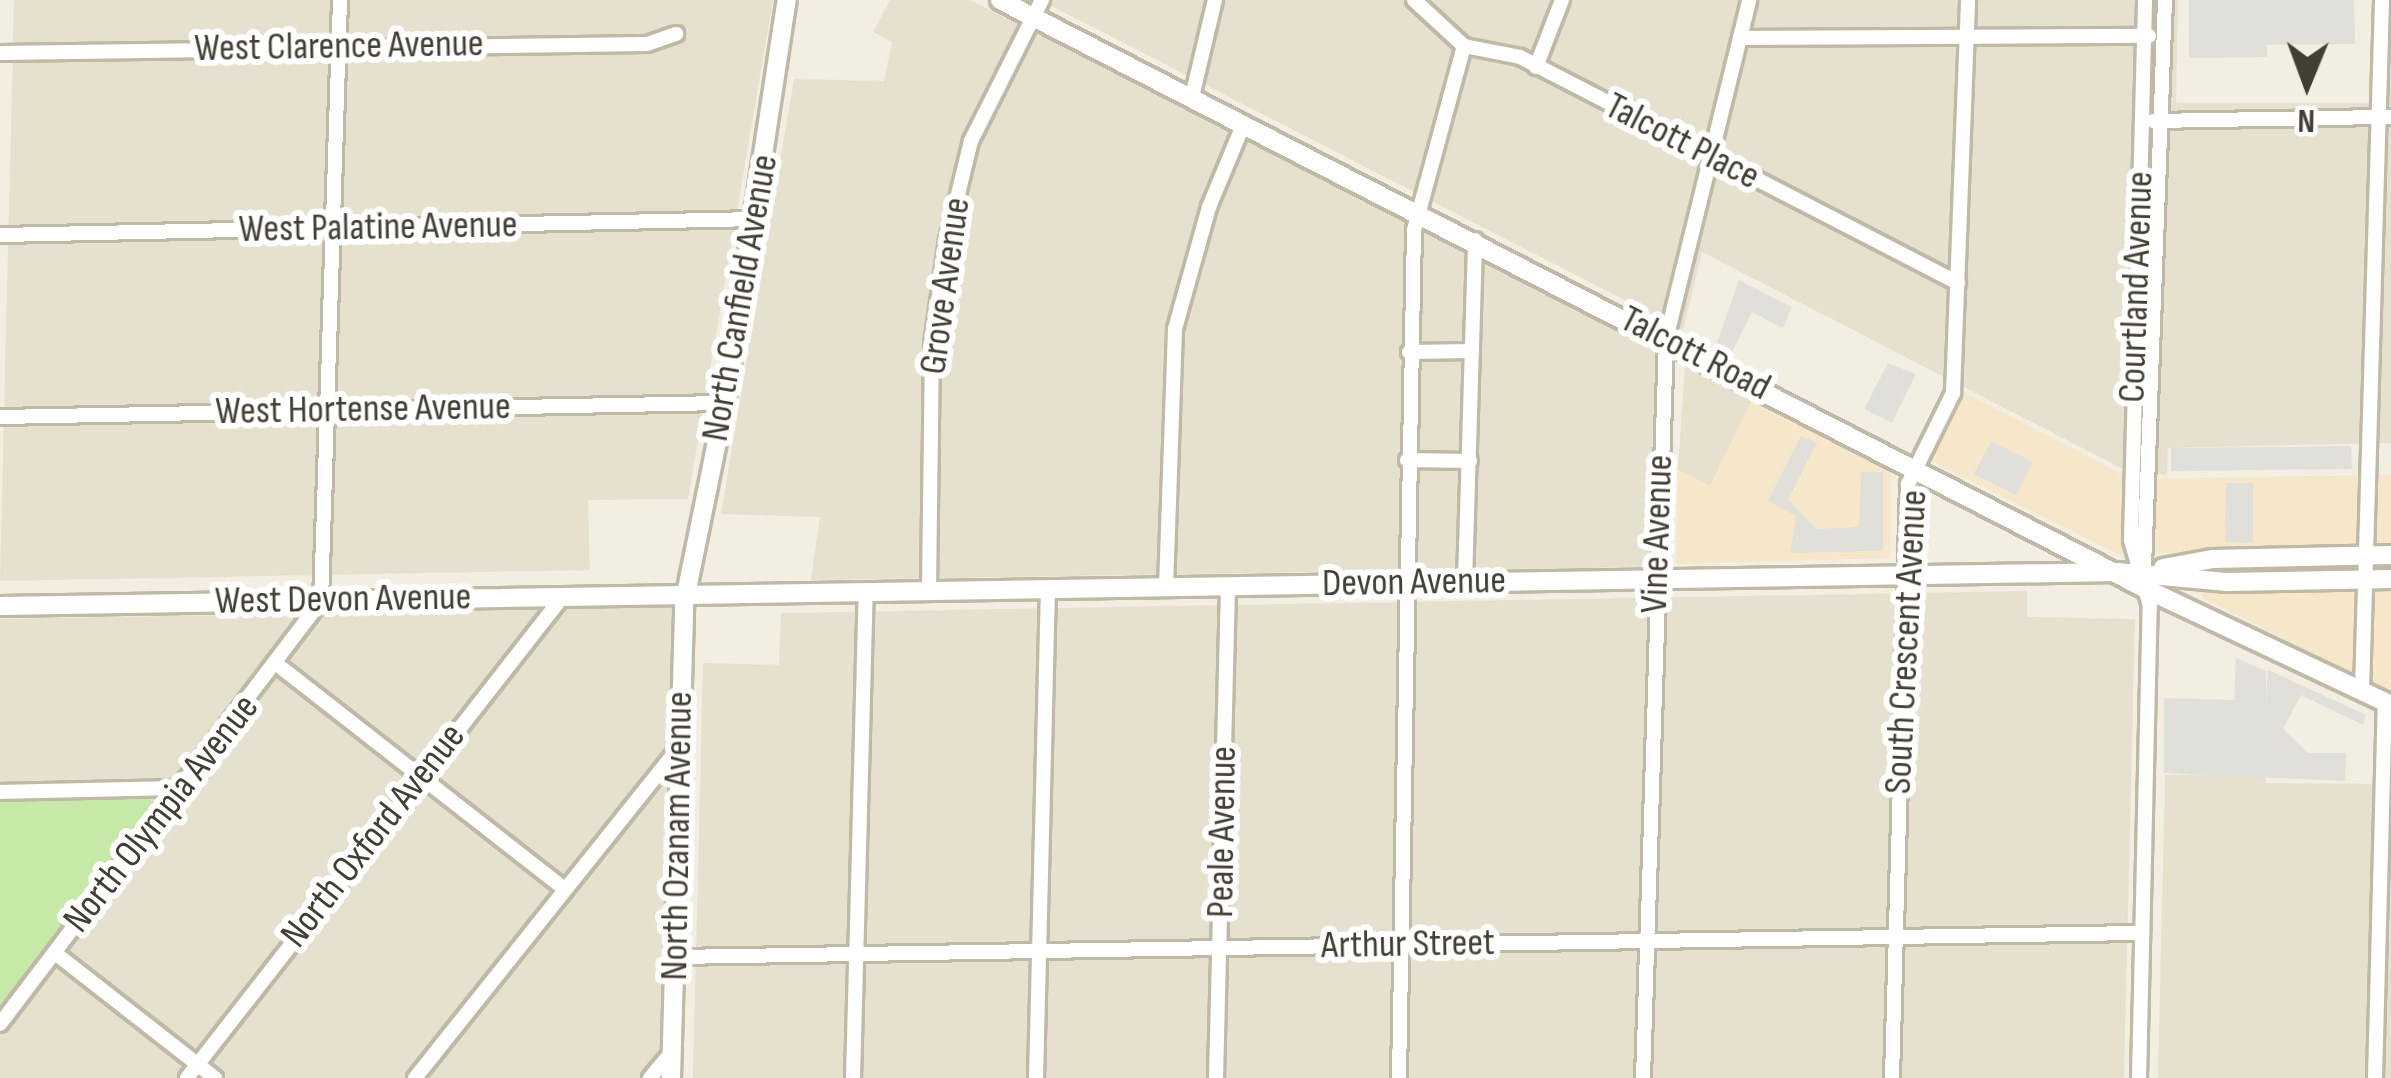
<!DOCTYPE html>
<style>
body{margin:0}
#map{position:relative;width:2391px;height:1078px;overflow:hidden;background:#f2eee1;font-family:"Sofia Sans Condensed",sans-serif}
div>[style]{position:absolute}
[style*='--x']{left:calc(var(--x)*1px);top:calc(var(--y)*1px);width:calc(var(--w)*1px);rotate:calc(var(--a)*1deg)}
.residential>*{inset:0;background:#e6e0cf}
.commercial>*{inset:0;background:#f6e7ca}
.green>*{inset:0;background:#c7e9a7}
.parking>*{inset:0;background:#e1dfda}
.roads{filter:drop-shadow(3px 0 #c0b9a6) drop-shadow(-3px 0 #c0b9a6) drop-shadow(0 3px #c0b9a6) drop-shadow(0 -3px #c0b9a6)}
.minor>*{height:14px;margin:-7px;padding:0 7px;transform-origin:7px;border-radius:7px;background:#fff}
.tertiary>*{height:18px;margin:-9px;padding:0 9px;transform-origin:9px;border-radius:9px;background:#fff}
span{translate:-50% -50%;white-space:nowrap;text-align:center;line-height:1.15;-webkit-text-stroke:12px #fff;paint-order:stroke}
.street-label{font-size:39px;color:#433e32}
.north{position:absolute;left:2247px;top:24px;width:120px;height:120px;-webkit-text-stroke:9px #fff;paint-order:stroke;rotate:181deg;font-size:33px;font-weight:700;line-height:48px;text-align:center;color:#433e32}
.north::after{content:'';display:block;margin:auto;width:42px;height:54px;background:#433e32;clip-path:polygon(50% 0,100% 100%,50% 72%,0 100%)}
</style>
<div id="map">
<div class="residential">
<div style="clip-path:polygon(14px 0,773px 0,688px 499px,588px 500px,590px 570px,0 581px)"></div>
<div style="clip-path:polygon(890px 0,970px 0,1656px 347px,1648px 567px,811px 580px,820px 517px,721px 514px,794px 79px,884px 81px,892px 42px,873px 32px)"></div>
<div style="clip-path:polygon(1040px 0,2178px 0,2176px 103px,2387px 103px,2391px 26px,2391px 443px,2168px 448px,2167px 475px,2123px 469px,1702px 252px,1683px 330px)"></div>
<div style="clip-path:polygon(1685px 365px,1752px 400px,1710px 486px,1678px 470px)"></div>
<div style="clip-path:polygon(2027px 591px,2027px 617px,2135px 619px,2124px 1078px,693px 1078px,703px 663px,779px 665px,781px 613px)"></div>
<div style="clip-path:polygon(672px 607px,662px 1078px,0 1078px,0 1008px,155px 807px,0 798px,0 619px)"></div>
<div style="clip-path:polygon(2265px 774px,2266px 783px,2391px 784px,2391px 1078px,2158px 1078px,2165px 775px)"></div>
</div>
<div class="commercial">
<div style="clip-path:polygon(1955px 388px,2131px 479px,2391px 475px,2391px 548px,2118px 554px,1928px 459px)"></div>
<div style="clip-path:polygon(1752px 400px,1891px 470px,1890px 558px,1676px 564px,1678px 470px,1710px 486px)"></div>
<div style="clip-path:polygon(2391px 585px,2391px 693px,2202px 598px,2203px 587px)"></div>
</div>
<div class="green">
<div style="clip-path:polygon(148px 796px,155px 807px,0 1008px,0 798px)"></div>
</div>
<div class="parking">
<div style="clip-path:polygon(2189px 0,2354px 0,2355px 44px,2267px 45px,2267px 57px,2189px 58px)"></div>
<div style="clip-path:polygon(1739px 280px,1792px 307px,1783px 328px,1752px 312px,1731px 354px,1716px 346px)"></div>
<div style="clip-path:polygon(1888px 363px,1916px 374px,1892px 423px,1864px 409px)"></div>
<div style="clip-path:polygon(1801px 436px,1817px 443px,1788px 499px,1816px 529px,1859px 527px,1861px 472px,1883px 472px,1883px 551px,1790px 553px,1796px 516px,1768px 501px)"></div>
<div style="clip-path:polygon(1991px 441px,2033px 462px,2016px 495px,1974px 474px)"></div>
<div style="clip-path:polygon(2351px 446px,2352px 469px,2171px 471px,2171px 448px)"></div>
<div style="clip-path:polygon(2226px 483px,2253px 483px,2253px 543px,2225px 542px)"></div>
<div style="clip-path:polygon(2236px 658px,2266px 671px,2266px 701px,2268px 670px,2366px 715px,2363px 725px,2301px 695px,2283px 729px,2308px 753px,2346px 753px,2345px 781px,2164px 773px,2164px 698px,2234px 700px)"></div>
</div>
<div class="roads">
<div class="minor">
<div style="--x:1414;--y:0;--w:68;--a:42.6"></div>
<div style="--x:1464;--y:46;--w:57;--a:11.1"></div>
<div style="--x:1520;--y:57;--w:493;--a:27.3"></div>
<div style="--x:1740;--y:38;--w:409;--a:-0.3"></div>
<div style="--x:0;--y:53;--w:647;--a:-0.8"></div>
<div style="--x:647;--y:44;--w:31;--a:-19"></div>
<div style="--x:1536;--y:67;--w:72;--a:-68.8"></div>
<div style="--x:1192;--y:97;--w:100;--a:-76.7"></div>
<div style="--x:2153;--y:121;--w:238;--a:-1"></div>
<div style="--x:0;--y:235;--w:757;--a:-1.21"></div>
<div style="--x:1409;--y:352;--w:63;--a:-0.9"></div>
<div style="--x:0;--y:417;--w:725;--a:-1.11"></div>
<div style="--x:1407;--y:460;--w:63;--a:0.9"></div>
<div style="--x:2144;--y:567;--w:567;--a:-87.88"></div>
<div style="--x:1465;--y:582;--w:342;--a:-88.3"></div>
<div style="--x:1166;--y:587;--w:258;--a:-88"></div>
<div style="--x:1175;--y:329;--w:127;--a:-74.4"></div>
<div style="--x:1209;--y:207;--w:91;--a:-67.4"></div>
<div style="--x:929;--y:591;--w:247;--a:-89.3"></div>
<div style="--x:932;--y:344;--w:105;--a:-81.8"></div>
<div style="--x:947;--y:240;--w:102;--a:-76.4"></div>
<div style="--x:971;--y:141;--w:158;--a:-63.3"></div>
<div style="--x:278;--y:665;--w:360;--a:38"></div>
<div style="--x:2362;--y:691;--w:691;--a:-88.34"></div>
<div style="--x:0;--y:792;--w:181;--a:-1.3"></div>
<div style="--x:55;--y:953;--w:203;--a:38"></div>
<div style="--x:675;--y:957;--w:1467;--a:-0.94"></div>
<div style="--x:0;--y:1024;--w:531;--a:-52.81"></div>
<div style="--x:321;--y:601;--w:601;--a:-88.19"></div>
<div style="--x:187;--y:1078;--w:611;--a:-52.04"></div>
<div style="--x:415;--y:1078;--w:425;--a:-51.4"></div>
<div style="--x:650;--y:1078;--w:34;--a:-50"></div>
<div style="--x:853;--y:1078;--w:486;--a:-88.5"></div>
<div style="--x:1036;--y:1078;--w:489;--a:-88.6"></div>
<div style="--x:1216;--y:1078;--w:492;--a:-88.6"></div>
<div style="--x:1399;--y:1078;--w:848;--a:-88.99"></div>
<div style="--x:1414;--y:230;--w:191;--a:-74.8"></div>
<div style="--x:1643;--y:1078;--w:739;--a:-88.22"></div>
<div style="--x:1666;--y:339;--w:349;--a:-76.2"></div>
<div style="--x:1892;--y:1078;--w:594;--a:-88.46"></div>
<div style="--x:1908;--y:484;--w:102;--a:-63.7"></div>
<div style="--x:1953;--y:393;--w:393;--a:-87.8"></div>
<div style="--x:2139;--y:1078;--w:472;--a:-88.7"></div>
<div style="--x:2150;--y:606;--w:69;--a:-106.1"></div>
<div style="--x:2131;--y:540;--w:540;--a:-88.51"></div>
<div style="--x:2375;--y:1078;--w:376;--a:-88.5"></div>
</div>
<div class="tertiary">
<div style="--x:1000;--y:0;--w:1289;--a:27.2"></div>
<div style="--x:2146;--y:589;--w:271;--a:25.3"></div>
<div style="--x:2163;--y:568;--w:51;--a:-10.2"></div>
<div style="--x:2213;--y:559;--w:178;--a:-1.3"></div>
<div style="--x:0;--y:606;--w:2117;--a:-0.92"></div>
<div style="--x:2117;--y:572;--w:109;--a:5.2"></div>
<div style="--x:2226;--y:582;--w:165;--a:-1"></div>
<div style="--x:671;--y:1078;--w:474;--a:-88.4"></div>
<div style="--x:684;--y:604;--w:205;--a:-78.5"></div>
<div style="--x:725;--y:403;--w:408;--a:-81.3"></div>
</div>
</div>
<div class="street-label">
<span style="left:339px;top:47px;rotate:-1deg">West Clarence Avenue</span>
<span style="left:1682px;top:142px;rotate:27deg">Talcott Place</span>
<span style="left:378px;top:228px;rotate:-1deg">West Palatine Avenue</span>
<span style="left:946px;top:286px;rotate:-82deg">Grove Avenue</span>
<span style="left:2137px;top:287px;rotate:-88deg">Courtland Avenue</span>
<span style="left:741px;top:298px;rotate:-80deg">North Canfield Avenue</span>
<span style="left:1695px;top:354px;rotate:27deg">Talcott Road</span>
<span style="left:363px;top:410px;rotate:-1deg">West Hortense Avenue</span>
<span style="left:1658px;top:534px;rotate:-88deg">Vine Avenue</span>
<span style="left:1414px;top:583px;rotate:-1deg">Devon Avenue</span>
<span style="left:343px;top:600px;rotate:-1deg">West Devon Avenue</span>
<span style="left:1907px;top:642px;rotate:-87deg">South Crescent Avenue</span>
<span style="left:162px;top:814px;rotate:-52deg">North Olympia Avenue</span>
<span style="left:1223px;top:832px;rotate:-89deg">Peale Avenue</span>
<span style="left:374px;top:836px;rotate:-52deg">North Oxford Avenue</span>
<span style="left:678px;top:836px;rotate:-89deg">North Ozanam Avenue</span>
<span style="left:1408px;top:945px;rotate:-1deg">Arthur Street</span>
</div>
<div class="north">N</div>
</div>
